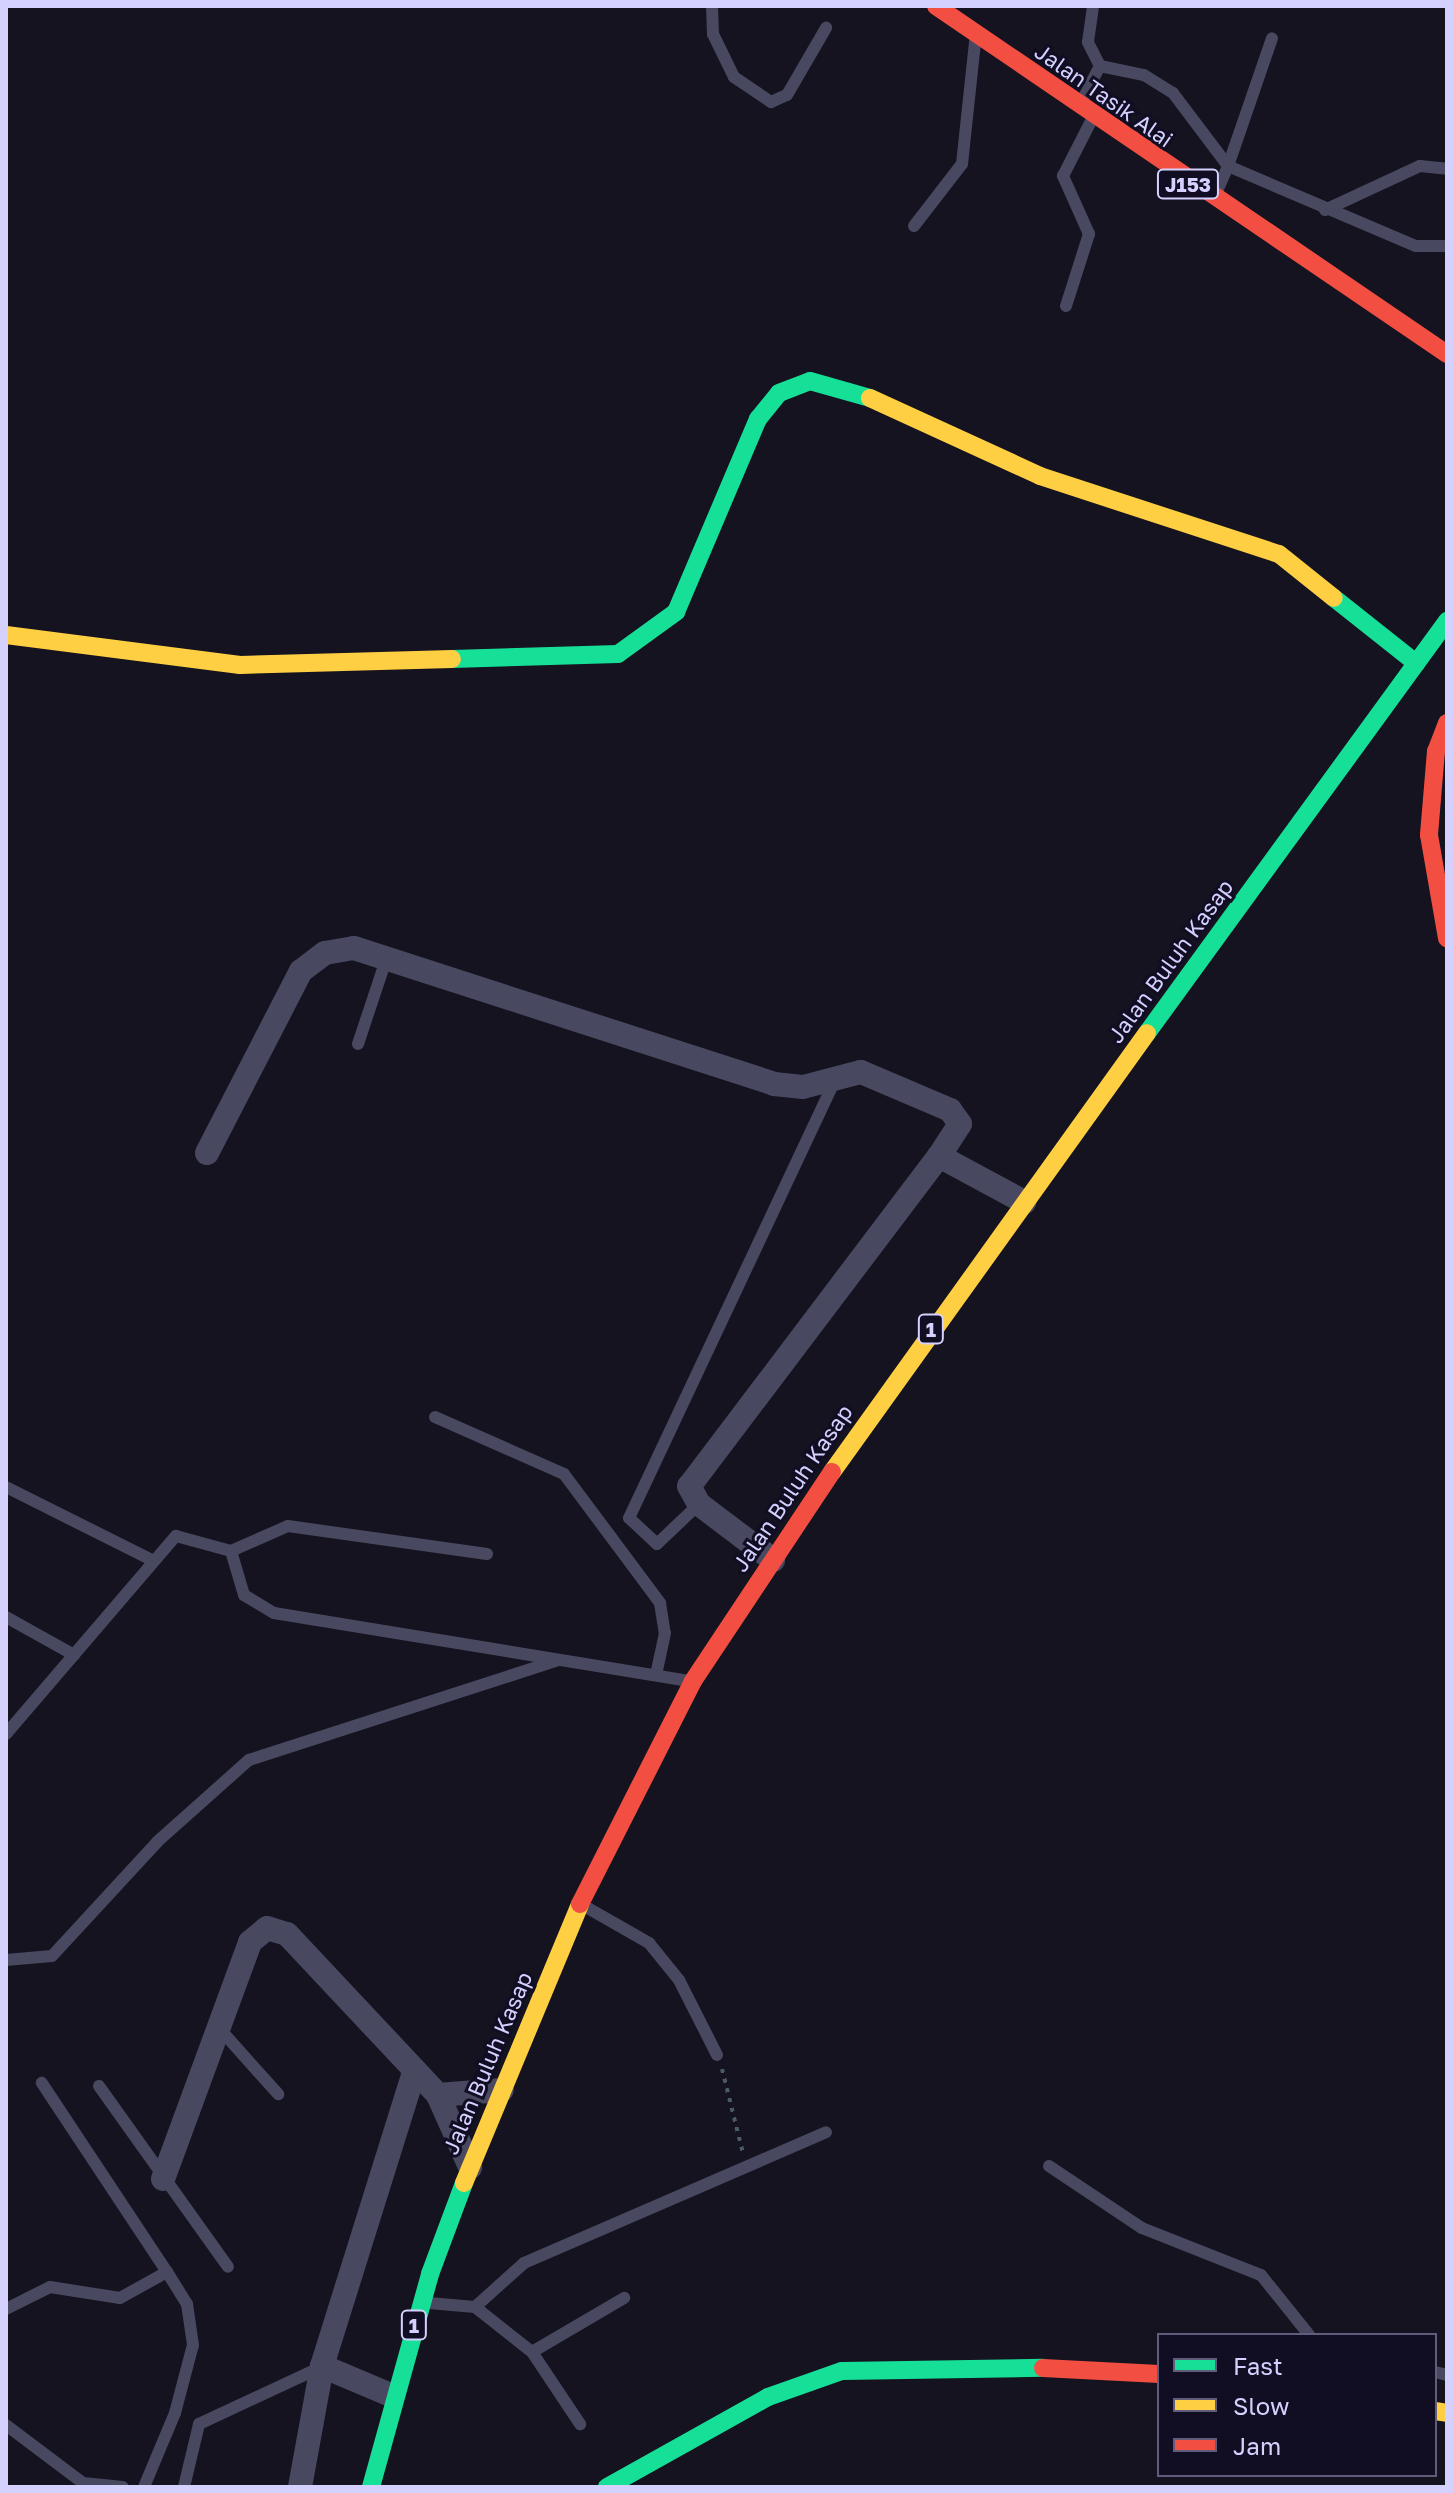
<!DOCTYPE html>
<style>
body{margin:0}
#map{position:relative;width:1453px;height:2493px;overflow:hidden;background:#14131f;font-family:"Golos Text",sans-serif}
div>[style]{position:absolute}
[style*='--x']{left:calc(var(--x)*1px);top:calc(var(--y)*1px);width:calc(var(--w)*1px);rotate:calc(var(--a)*1deg)}
.path>*{height:4px;margin-top:-2px;transform-origin:0;background:repeating-linear-gradient(90deg,#4a5a66 0 4px,transparent 0 10px)}
.lane>*{height:12px;margin:-6px;padding:0 6px;transform-origin:6px;border-radius:6px;background:#484860}
.street>*{height:24px;margin:-12px;padding:0 12px;transform-origin:12px;border-radius:12px;background:#484860}
.fast>*{height:18px;margin:-9px;padding:0 9px;transform-origin:9px;border-radius:9px;background:#16e098}
.slow>*{height:18px;margin:-9px;padding:0 9px;transform-origin:9px;border-radius:9px;background:#ffcf43}
.jam>*{height:18px;margin:-9px;padding:0 9px;transform-origin:9px;border-radius:9px;background:#f24e42}
span{translate:-50% -50%;white-space:nowrap;text-align:center;line-height:1.15;-webkit-text-stroke:6px #110e24;paint-order:stroke}
.shield-label span{padding:2px 6px;background:#110e24;border:2px solid;border-radius:6px;-webkit-text-stroke-width:0}
.shield-label{font-size:20px;color:#d5d1ff;font-weight:700}
.street-label{font-size:22px;color:#d5d1ff}
.frame{position:absolute;inset:0;border:8px solid #d5d1ff;pointer-events:none}
.legend{position:absolute;left:1157px;top:2333px;width:280px;height:144px;box-sizing:border-box;background:#110e24;border:2px solid #5f5c7c;margin:0;padding:10px 14px;list-style:none;font-size:24px;color:#d5d1ff}
.legend li{display:flex;align-items:center;gap:16px;height:40px}
.legend b{width:40px;border:2px solid #5f5c7c}
</style>
<div id="map">
<div class="path">
<div style="--x:722;--y:2069;--w:87;--a:76"></div>
</div>
<div class="lane">
<div style="--x:712;--y:6;--w:28;--a:88"></div>
<div style="--x:713;--y:34;--w:48;--a:64"></div>
<div style="--x:734;--y:77;--w:45;--a:34"></div>
<div style="--x:771;--y:102;--w:17;--a:-24"></div>
<div style="--x:787;--y:95;--w:78;--a:-59.8"></div>
<div style="--x:1100;--y:66;--w:45;--a:11.6"></div>
<div style="--x:1144;--y:75;--w:34;--a:32"></div>
<div style="--x:1173;--y:93;--w:91;--a:53"></div>
<div style="--x:1082;--y:101;--w:39;--a:-63"></div>
<div style="--x:1100;--y:66;--w:27;--a:-117"></div>
<div style="--x:1088;--y:42;--w:36;--a:-82"></div>
<div style="--x:1228;--y:166;--w:135;--a:-71"></div>
<div style="--x:1217;--y:191;--w:27;--a:-66"></div>
<div style="--x:1228;--y:166;--w:204;--a:23.1"></div>
<div style="--x:1416;--y:246;--w:31;--a:0"></div>
<div style="--x:1325;--y:210;--w:105;--a:-24.9"></div>
<div style="--x:1420;--y:166;--w:27;--a:6"></div>
<div style="--x:914;--y:226;--w:78;--a:-52.3"></div>
<div style="--x:962;--y:164;--w:123;--a:-83.9"></div>
<div style="--x:1066;--y:306;--w:76;--a:-72.3"></div>
<div style="--x:1089;--y:234;--w:64;--a:-114.1"></div>
<div style="--x:1063;--y:176;--w:66;--a:-63"></div>
<div style="--x:358;--y:1044;--w:92;--a:-71.6"></div>
<div style="--x:435;--y:1417;--w:141;--a:23.8"></div>
<div style="--x:564;--y:1474;--w:161;--a:53.3"></div>
<div style="--x:660;--y:1603;--w:30;--a:81"></div>
<div style="--x:665;--y:1633;--w:43;--a:102.1"></div>
<div style="--x:6;--y:1487;--w:165;--a:26.6"></div>
<div style="--x:699;--y:1504;--w:58;--a:136.4"></div>
<div style="--x:657;--y:1544;--w:38;--a:-137"></div>
<div style="--x:629;--y:1518;--w:484;--a:-64.8"></div>
<div style="--x:231;--y:1551;--w:62;--a:-23.7"></div>
<div style="--x:288;--y:1526;--w:201;--a:8"></div>
<div style="--x:6;--y:1617;--w:78;--a:29.2"></div>
<div style="--x:6;--y:1734;--w:261;--a:-49.4"></div>
<div style="--x:176;--y:1536;--w:57;--a:15.3"></div>
<div style="--x:231;--y:1551;--w:46;--a:73.5"></div>
<div style="--x:244;--y:1595;--w:35;--a:31"></div>
<div style="--x:274;--y:1613;--w:416;--a:9.3"></div>
<div style="--x:586;--y:1907;--w:73;--a:29.7"></div>
<div style="--x:649;--y:1943;--w:48;--a:51"></div>
<div style="--x:679;--y:1980;--w:84;--a:63.1"></div>
<div style="--x:6;--y:1960;--w:46;--a:-5"></div>
<div style="--x:52;--y:1956;--w:156;--a:-47.3"></div>
<div style="--x:158;--y:1841;--w:122;--a:-41.7"></div>
<div style="--x:249;--y:1760;--w:325;--a:-17.9"></div>
<div style="--x:219;--y:2028;--w:89;--a:48.2"></div>
<div style="--x:99;--y:2086;--w:222;--a:54.5"></div>
<div style="--x:1049;--y:2166;--w:112;--a:33.7"></div>
<div style="--x:1142;--y:2228;--w:128;--a:21.6"></div>
<div style="--x:1261;--y:2275;--w:77;--a:51.3"></div>
<div style="--x:429;--y:2303;--w:46;--a:5"></div>
<div style="--x:475;--y:2307;--w:66;--a:-41.9"></div>
<div style="--x:524;--y:2263;--w:329;--a:-23.4"></div>
<div style="--x:475;--y:2307;--w:73;--a:38.3"></div>
<div style="--x:532;--y:2352;--w:107;--a:-30.4"></div>
<div style="--x:6;--y:2309;--w:49;--a:-26.6"></div>
<div style="--x:50;--y:2287;--w:71;--a:8.9"></div>
<div style="--x:120;--y:2298;--w:54;--a:-29"></div>
<div style="--x:167;--y:2272;--w:227;--a:-123.5"></div>
<div style="--x:532;--y:2352;--w:87;--a:56.3"></div>
<div style="--x:1435;--y:2372;--w:12;--a:14"></div>
<div style="--x:6;--y:2425;--w:96;--a:37"></div>
<div style="--x:83;--y:2483;--w:40;--a:5.7"></div>
<div style="--x:144;--y:2487;--w:80;--a:-67.3"></div>
<div style="--x:175;--y:2413;--w:70;--a:-75.2"></div>
<div style="--x:193;--y:2345;--w:41;--a:-98.3"></div>
<div style="--x:187;--y:2304;--w:38;--a:-122"></div>
<div style="--x:184;--y:2487;--w:65;--a:-76.6"></div>
<div style="--x:199;--y:2424;--w:135;--a:-25"></div>
</div>
<div class="street">
<div style="--x:207;--y:1153;--w:205;--a:-62.7"></div>
<div style="--x:301;--y:971;--w:30;--a:-37"></div>
<div style="--x:325;--y:953;--w:29;--a:-10"></div>
<div style="--x:354;--y:948;--w:441;--a:17.9"></div>
<div style="--x:774;--y:1084;--w:29;--a:6"></div>
<div style="--x:803;--y:1087;--w:60;--a:-14.5"></div>
<div style="--x:861;--y:1072;--w:97;--a:23.1"></div>
<div style="--x:950;--y:1110;--w:17;--a:54"></div>
<div style="--x:960;--y:1124;--w:38;--a:123"></div>
<div style="--x:939;--y:1156;--w:414;--a:127.1"></div>
<div style="--x:689;--y:1486;--w:21;--a:61"></div>
<div style="--x:699;--y:1504;--w:93;--a:37.1"></div>
<div style="--x:939;--y:1156;--w:97;--a:28.4"></div>
<div style="--x:438;--y:2095;--w:64;--a:-4.5"></div>
<div style="--x:163;--y:2179;--w:252;--a:-69.8"></div>
<div style="--x:250;--y:1942;--w:22;--a:-39"></div>
<div style="--x:267;--y:1928;--w:21;--a:17"></div>
<div style="--x:287;--y:1934;--w:221;--a:46.8"></div>
<div style="--x:438;--y:2095;--w:79;--a:66"></div>
<div style="--x:322;--y:2366;--w:77;--a:22.9"></div>
<div style="--x:300;--y:2487;--w:123;--a:-79.7"></div>
<div style="--x:322;--y:2366;--w:310;--a:-72.6"></div>
</div>
<div class="fast">
<div style="--x:1334;--y:598;--w:105;--a:38.4"></div>
<div style="--x:452;--y:659;--w:166;--a:-1.7"></div>
<div style="--x:618;--y:654;--w:72;--a:-35.9"></div>
<div style="--x:676;--y:612;--w:210;--a:-67"></div>
<div style="--x:758;--y:419;--w:33;--a:-51"></div>
<div style="--x:779;--y:393;--w:33;--a:-21"></div>
<div style="--x:810;--y:381;--w:62;--a:15.8"></div>
<div style="--x:1147;--y:1033;--w:510;--a:-53.94"></div>
<div style="--x:371;--y:2487;--w:221;--a:-74.5"></div>
<div style="--x:430;--y:2274;--w:97;--a:-69.5"></div>
<div style="--x:607;--y:2487;--w:184;--a:-29.2"></div>
<div style="--x:768;--y:2397;--w:78;--a:-19.4"></div>
<div style="--x:842;--y:2371;--w:201;--a:-0.9"></div>
</div>
<div class="slow">
<div style="--x:870;--y:398;--w:187;--a:24.6"></div>
<div style="--x:1040;--y:476;--w:251;--a:18.1"></div>
<div style="--x:1279;--y:554;--w:70;--a:38.7"></div>
<div style="--x:6;--y:635;--w:236;--a:7.3"></div>
<div style="--x:240;--y:665;--w:212;--a:-1.6"></div>
<div style="--x:832;--y:1472;--w:540;--a:-54.34"></div>
<div style="--x:464;--y:2183;--w:302;--a:-67.4"></div>
<div style="--x:1435;--y:2411;--w:12;--a:9"></div>
</div>
<div class="jam">
<div style="--x:936;--y:6;--w:618;--a:34.26"></div>
<div style="--x:1447;--y:723;--w:30;--a:111"></div>
<div style="--x:1436;--y:751;--w:84;--a:94.8"></div>
<div style="--x:1429;--y:835;--w:105;--a:80.1"></div>
<div style="--x:580;--y:1904;--w:250;--a:-63.1"></div>
<div style="--x:693;--y:1681;--w:251;--a:-56.4"></div>
<div style="--x:1043;--y:2368;--w:116;--a:3"></div>
</div>
<div class="shield-label">
<span style="left:1188px;top:184px">J153</span>
<span style="left:931px;top:1329px">1</span>
<span style="left:414px;top:2325px">1</span>
</div>
<div class="street-label">
<span style="left:1104px;top:95px;rotate:35deg">Jalan Tasik Alai</span>
<span style="left:1170px;top:961px;rotate:-54deg">Jalan Buluh Kasap</span>
<span style="left:792px;top:1488px;rotate:-56deg">Jalan Buluh Kasap</span>
<span style="left:487px;top:2063px;rotate:-67deg">Jalan Buluh Kasap</span>
</div>
<div class="frame"></div>
<ul class="legend">
<li><b style="height:10px;background:#16e098"></b>Fast</li>
<li><b style="height:10px;background:#ffcf43"></b>Slow</li>
<li><b style="height:10px;background:#f24e42"></b>Jam</li>
</ul>
</div>
